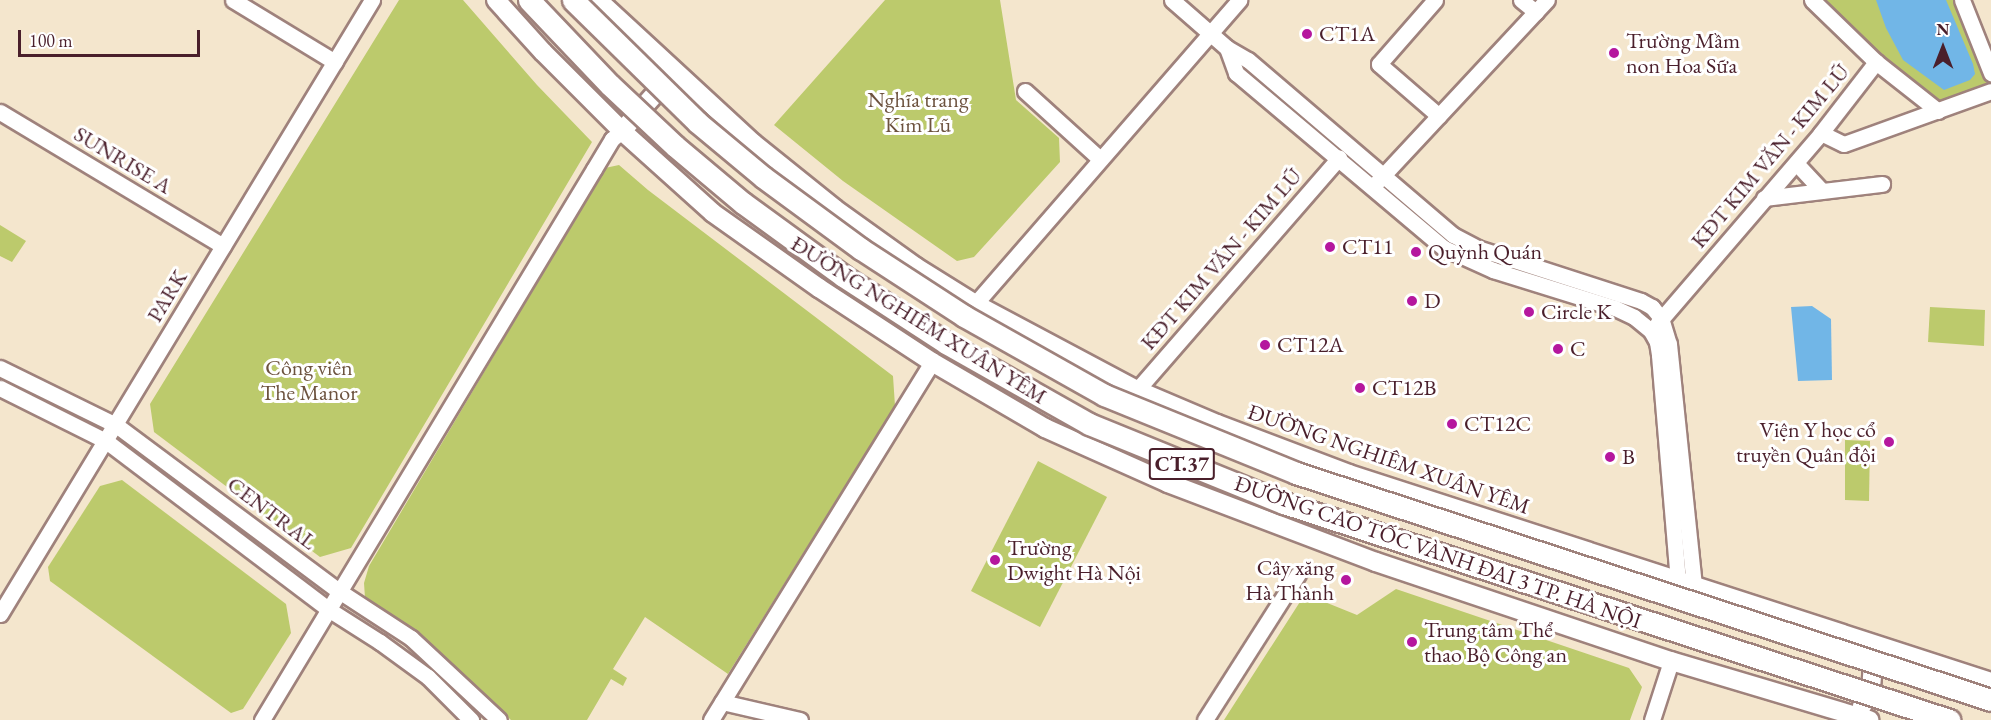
<!DOCTYPE html>
<meta charset="utf-8">
<style>
body{margin:0}
#map{position:relative;width:1991px;height:720px;overflow:hidden;background:#f4e6cd;font-family:"EB Garamond",serif}
div>[style]{position:absolute}
[style*='--x']{left:calc(var(--x)*1px);top:calc(var(--y)*1px);width:calc(var(--w)*1px);rotate:calc(var(--a)*1deg)}
.green>*{inset:0;background:#bcca6c}
.water>*{inset:0;background:#71b6e7}
.roads{filter:drop-shadow(2px 0 #9f827c) drop-shadow(-2px 0 #9f827c) drop-shadow(0 2px #9f827c) drop-shadow(0 -2px #9f827c)}
.minor>*{height:15px;margin:-7.5px;padding:0 7.5px;transform-origin:7.5px;border-radius:7.5px;background:#fff}
.major>*{height:18px;margin:-9px;padding:0 9px;transform-origin:9px;border-radius:9px;background:#fff}
.bridges{filter:drop-shadow(2px 0 #9f827c) drop-shadow(-2px 0 #9f827c) drop-shadow(0 2px #9f827c) drop-shadow(0 -2px #9f827c)}
.highway-bridge>*{height:21px;margin:-10.5px;padding:0 10.5px;transform-origin:10.5px;border-radius:10.5px;background:#fff}
.dots>*{width:16px;height:16px;translate:-50% -50%;box-sizing:border-box;border:3px solid #fff;border-radius:50%}
span{translate:-50% -50%;white-space:nowrap;text-align:center;line-height:1.15;-webkit-text-stroke:6px #fff;paint-order:stroke}
.shield-label span{padding:2px 4px;background:#fff;border:2px solid;border-radius:4px;-webkit-text-stroke-width:0}
.shield-label{font-size:21px;color:#4a1f2b;font-weight:700}
.poi-label{font-size:22px;color:#4a1f2b}
.left{translate:0 -50%;text-align:left}
.right{translate:-100% -50%;text-align:right}
.park-label{font-size:22px;color:#6c523e}
.street-label{font-size:22px;color:#4a1f2b}
.north{position:absolute;left:1913px;top:18px;width:60px;height:60px;-webkit-text-stroke:4px #fff;paint-order:stroke;rotate:0deg;font-size:16px;font-weight:700;line-height:24px;text-align:center;color:#4a1f2b}
.north::after{content:'';display:block;margin:auto;width:21px;height:27px;background:#4a1f2b;clip-path:polygon(50% 0,100% 100%,50% 72%,0 100%)}
.scale{position:absolute;left:18px;top:30px;width:182px;height:27px;box-sizing:border-box;border:3px solid #4a1f2b;border-top:0;padding-left:8px;font-size:18px;line-height:21px;white-space:nowrap;color:#4a1f2b;-webkit-text-stroke:4px #fff;paint-order:stroke}
</style>
<div id="map">
<div class="green">
<div style="clip-path:polygon(399px 0,463px 0,537px 85px,592px 142px,351px 548px,320px 557px,154px 432px,150px 404px)"></div>
<div style="clip-path:polygon(885px 0,1000px 0,1016px 100px,1059px 138px,1060px 162px,974px 257px,957px 261px,843px 181px,774px 125px)"></div>
<div style="clip-path:polygon(1816px 0,1957px 0,1989px 84px,1938px 104px)"></div>
<div style="clip-path:polygon(619px 165px,648px 190px,893px 376px,895px 406px,728px 674px,645px 617px,613px 669px,627px 678px,623px 686px,611px 679px,587px 720px,511px 720px,414px 629px,365px 598px,364px 583px,369px 566px,605px 168px)"></div>
<div style="clip-path:polygon(0 225px,26px 241px,12px 262px,0 256px)"></div>
<div style="clip-path:polygon(1930px 307px,1985px 310px,1984px 346px,1928px 342px)"></div>
<div style="clip-path:polygon(1845px 440px,1870px 441px,1869px 501px,1845px 500px)"></div>
<div style="clip-path:polygon(1038px 461px,1107px 497px,1040px 627px,971px 591px)"></div>
<div style="clip-path:polygon(122px 480px,286px 604px,291px 633px,243px 709px,231px 713px,50px 581px,48px 567px,100px 486px)"></div>
<div style="clip-path:polygon(1396px 589px,1629px 668px,1642px 687px,1630px 720px,1224px 720px,1305px 594px,1357px 615px)"></div>
</div>
<div class="water">
<div style="clip-path:polygon(1876px 0,1946px 0,1973px 64px,1975px 74px,1970px 80px,1944px 90px,1903px 60px,1886px 28px)"></div>
<div style="clip-path:polygon(1812px 306px,1831px 319px,1832px 380px,1798px 381px,1791px 307px)"></div>
</div>
<div class="roads">
<div class="minor">
<div style="--x:233;--y:0;--w:119;--a:31.3"></div>
<div style="--x:1172;--y:0;--w:73;--a:41.1"></div>
<div style="--x:1227;--y:48;--w:24;--a:30"></div>
<div style="--x:1248;--y:60;--w:270;--a:40.5"></div>
<div style="--x:1453;--y:235;--w:27;--a:28"></div>
<div style="--x:1477;--y:248;--w:172;--a:17.9"></div>
<div style="--x:1641;--y:301;--w:13;--a:29"></div>
<div style="--x:1652;--y:307;--w:14;--a:51"></div>
<div style="--x:1661;--y:318;--w:27;--a:73"></div>
<div style="--x:1669;--y:344;--w:244;--a:84.1"></div>
<div style="--x:1435;--y:0;--w:85;--a:131.2"></div>
<div style="--x:1379;--y:64;--w:79;--a:40.9"></div>
<div style="--x:1521;--y:0;--w:19;--a:39"></div>
<div style="--x:1812;--y:0;--w:89;--a:44.1"></div>
<div style="--x:1876;--y:62;--w:79;--a:38.3"></div>
<div style="--x:1962;--y:0;--w:79;--a:68.3"></div>
<div style="--x:1227;--y:48;--w:27;--a:70"></div>
<div style="--x:1236;--y:73;--w:272;--a:40.1"></div>
<div style="--x:1444;--y:248;--w:54;--a:24.2"></div>
<div style="--x:1493;--y:270;--w:128;--a:17.3"></div>
<div style="--x:1615;--y:308;--w:21;--a:25"></div>
<div style="--x:1634;--y:317;--w:22;--a:39"></div>
<div style="--x:1651;--y:331;--w:13;--a:61"></div>
<div style="--x:1657;--y:342;--w:13;--a:81"></div>
<div style="--x:1659;--y:355;--w:227;--a:85.2"></div>
<div style="--x:1025;--y:91;--w:101;--a:42.2"></div>
<div style="--x:0;--y:112;--w:260;--a:31"></div>
<div style="--x:1821;--y:133;--w:25;--a:26"></div>
<div style="--x:1844;--y:144;--w:156;--a:-19.8"></div>
<div style="--x:1796;--y:163;--w:38;--a:47"></div>
<div style="--x:1377;--y:182;--w:249;--a:-47"></div>
<div style="--x:1764;--y:198;--w:119;--a:-6.8"></div>
<div style="--x:975;--y:304;--w:403;--a:-49"></div>
<div style="--x:1657;--y:324;--w:252;--a:-49.3"></div>
<div style="--x:1821;--y:133;--w:90;--a:-52.2"></div>
<div style="--x:0;--y:368;--w:129;--a:26.2"></div>
<div style="--x:116;--y:425;--w:278;--a:36.7"></div>
<div style="--x:339;--y:591;--w:86;--a:33.1"></div>
<div style="--x:411;--y:638;--w:120;--a:43"></div>
<div style="--x:0;--y:388;--w:119;--a:26.6"></div>
<div style="--x:106;--y:441;--w:278;--a:37.1"></div>
<div style="--x:328;--y:609;--w:62;--a:32.4"></div>
<div style="--x:380;--y:642;--w:59;--a:36.1"></div>
<div style="--x:428;--y:677;--w:61;--a:45"></div>
<div style="--x:1137;--y:390;--w:308;--a:-49"></div>
<div style="--x:0;--y:614;--w:718;--a:-58.79"></div>
<div style="--x:722;--y:702;--w:80;--a:13"></div>
<div style="--x:262;--y:720;--w:643;--a:-58.93"></div>
<div style="--x:594;--y:169;--w:35;--a:-59"></div>
<div style="--x:612;--y:139;--w:13;--a:-39"></div>
<div style="--x:711;--y:720;--w:421;--a:-58.3"></div>
<div style="--x:1205;--y:720;--w:173;--a:-57.5"></div>
<div style="--x:1652;--y:720;--w:62;--a:-72.1"></div>
</div>
<div class="major">
<div style="--x:496;--y:0;--w:70;--a:47.9"></div>
<div style="--x:543;--y:52;--w:112;--a:45"></div>
<div style="--x:622;--y:131;--w:122;--a:42"></div>
<div style="--x:713;--y:213;--w:130;--a:35.3"></div>
<div style="--x:819;--y:288;--w:135;--a:33.2"></div>
<div style="--x:932;--y:362;--w:131;--a:30.3"></div>
<div style="--x:1045;--y:428;--w:135;--a:24.1"></div>
<div style="--x:1168;--y:483;--w:222;--a:20.8"></div>
<div style="--x:1376;--y:562;--w:311;--a:18.6"></div>
<div style="--x:1671;--y:661;--w:207;--a:16.6"></div>
<div style="--x:598;--y:0;--w:211;--a:42.7"></div>
<div style="--x:753;--y:143;--w:105;--a:38.8"></div>
<div style="--x:835;--y:209;--w:100;--a:35.6"></div>
<div style="--x:916;--y:267;--w:70;--a:32.1"></div>
<div style="--x:975;--y:304;--w:183;--a:28"></div>
<div style="--x:1137;--y:390;--w:87;--a:23"></div>
<div style="--x:1217;--y:424;--w:141;--a:20.7"></div>
<div style="--x:1349;--y:474;--w:675;--a:17.95"></div>
<div style="--x:622;--y:131;--w:74;--a:-48.3"></div>
<div style="--x:1862;--y:706;--w:20;--a:-63"></div>
<div style="--x:1871;--y:688;--w:24;--a:-85"></div>
<div style="--x:1873;--y:664;--w:15;--a:-98"></div>
</div>
</div>
<div class="bridges">
<div class="highway-bridge">
<div style="--x:529;--y:0;--w:117;--a:46.4"></div>
<div style="--x:610;--y:85;--w:89;--a:43.2"></div>
<div style="--x:675;--y:146;--w:89;--a:40"></div>
<div style="--x:743;--y:203;--w:124;--a:36.1"></div>
<div style="--x:843;--y:276;--w:123;--a:33"></div>
<div style="--x:946;--y:343;--w:164;--a:29.5"></div>
<div style="--x:1089;--y:424;--w:210;--a:22.1"></div>
<div style="--x:1284;--y:503;--w:700;--a:18.07"></div>
<div style="--x:573;--y:0;--w:174;--a:44.5"></div>
<div style="--x:697;--y:122;--w:86;--a:39.8"></div>
<div style="--x:763;--y:177;--w:122;--a:36.3"></div>
<div style="--x:861;--y:249;--w:123;--a:33"></div>
<div style="--x:964;--y:316;--w:161;--a:29.4"></div>
<div style="--x:1104;--y:395;--w:207;--a:22.1"></div>
<div style="--x:1296;--y:473;--w:731;--a:18.09"></div>
</div>
</div>
<div class="dots">
<div style="left:1307px;top:34px;background:#b5179e"></div>
<div style="left:1614px;top:53px;background:#b5179e"></div>
<div style="left:1330px;top:247px;background:#b5179e"></div>
<div style="left:1416px;top:252px;background:#b5179e"></div>
<div style="left:1412px;top:301px;background:#b5179e"></div>
<div style="left:1529px;top:312px;background:#b5179e"></div>
<div style="left:1265px;top:345px;background:#b5179e"></div>
<div style="left:1558px;top:349px;background:#b5179e"></div>
<div style="left:1360px;top:388px;background:#b5179e"></div>
<div style="left:1452px;top:424px;background:#b5179e"></div>
<div style="left:1889px;top:442px;background:#b5179e"></div>
<div style="left:1610px;top:457px;background:#b5179e"></div>
<div style="left:995px;top:560px;background:#b5179e"></div>
<div style="left:1346px;top:580px;background:#b5179e"></div>
<div style="left:1412px;top:642px;background:#b5179e"></div>
</div>
<div class="shield-label">
<span style="left:1182px;top:464px">CT.37</span>
</div>
<div class="poi-label">
<span class="left" style="left:1319px;top:34px">CT1A</span>
<span class="left" style="left:1626px;top:53px">Trường Mầm<br>non Hoa Sữa</span>
<span class="left" style="left:1342px;top:247px">CT11</span>
<span class="left" style="left:1428px;top:252px">Quỳnh Quán</span>
<span class="left" style="left:1424px;top:301px">D</span>
<span class="left" style="left:1541px;top:312px">Circle K</span>
<span class="left" style="left:1277px;top:345px">CT12A</span>
<span class="left" style="left:1570px;top:349px">C</span>
<span class="left" style="left:1372px;top:388px">CT12B</span>
<span class="left" style="left:1464px;top:424px">CT12C</span>
<span class="right" style="left:1876px;top:442px">Viện Y học cổ<br>truyền Quân đội</span>
<span class="left" style="left:1622px;top:457px">B</span>
<span class="left" style="left:1007px;top:560px">Trường<br>Dwight Hà Nội</span>
<span class="right" style="left:1334px;top:580px">Cây xăng<br>Hà Thành</span>
<span class="left" style="left:1424px;top:642px">Trung tâm Thể<br>thao Bộ Công an</span>
</div>
<div class="park-label">
<span style="left:918px;top:112px">Nghĩa trang<br>Kim Lũ</span>
<span style="left:309px;top:380px">Công viên<br>The Manor</span>
</div>
<div class="street-label">
<span style="left:1770px;top:156px;rotate:-50deg">KĐT KIM VĂN - KIM LŨ</span>
<span style="left:123px;top:160px;rotate:31deg">SUNRISE A</span>
<span style="left:1221px;top:259px;rotate:-49deg">KĐT KIM VĂN - KIM LŨ</span>
<span style="left:167px;top:296px;rotate:-59deg">PARK</span>
<span style="left:919px;top:320px;rotate:32deg">ĐƯỜNG NGHIÊM XUÂN YÊM</span>
<span style="left:1389px;top:459px;rotate:19deg">ĐƯỜNG NGHIÊM XUÂN YÊM</span>
<span style="left:272px;top:513px;rotate:37deg">CENTRAL</span>
<span style="left:1438px;top:552px;rotate:19deg">ĐƯỜNG CAO TỐC VÀNH ĐAI 3 TP. HÀ NỘI</span>
</div>
<div class="north">N</div>
<div class="scale">100 m</div>
</div>
